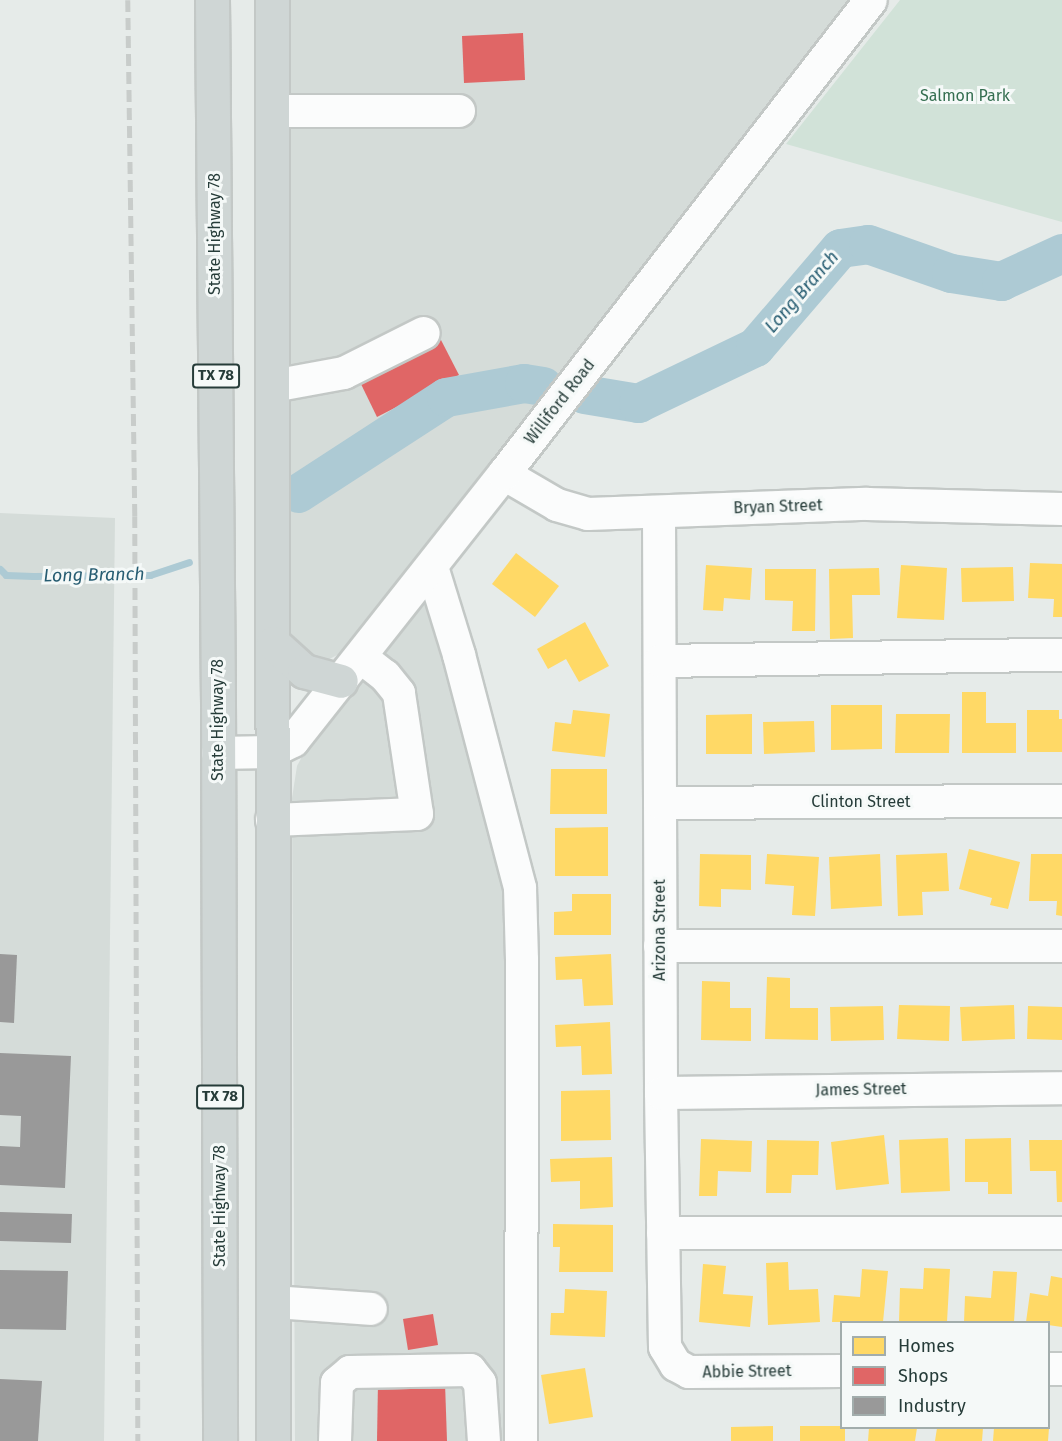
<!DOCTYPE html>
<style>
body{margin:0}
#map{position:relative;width:1062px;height:1441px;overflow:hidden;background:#e6ebe9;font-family:"Fira Sans",sans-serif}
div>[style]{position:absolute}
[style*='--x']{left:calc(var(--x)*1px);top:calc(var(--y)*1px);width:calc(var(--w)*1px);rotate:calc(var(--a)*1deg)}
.built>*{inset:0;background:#d5dcd9}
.green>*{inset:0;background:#d1e2d8}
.homes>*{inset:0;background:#ffd966}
.shops>*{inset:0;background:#e06666}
.industry>*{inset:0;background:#999}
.stream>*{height:7px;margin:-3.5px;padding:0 3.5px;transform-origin:3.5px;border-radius:3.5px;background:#adcad4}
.river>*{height:39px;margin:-19.5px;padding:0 19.5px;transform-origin:19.5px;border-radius:19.5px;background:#adcad4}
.roads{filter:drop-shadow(2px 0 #c3c8c6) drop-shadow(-2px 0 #c3c8c6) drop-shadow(0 2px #c3c8c6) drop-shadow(0 -2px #c3c8c6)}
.minor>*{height:32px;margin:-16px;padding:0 16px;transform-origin:16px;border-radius:16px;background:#fbfcfc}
.major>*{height:33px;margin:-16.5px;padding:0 16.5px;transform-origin:16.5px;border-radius:16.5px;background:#cfd6d5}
.rail>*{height:4.5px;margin-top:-2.25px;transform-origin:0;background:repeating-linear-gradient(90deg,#c8ccca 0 12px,transparent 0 18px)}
span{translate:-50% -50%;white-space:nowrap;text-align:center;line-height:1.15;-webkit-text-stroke:6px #f5f9f8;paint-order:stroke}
.shield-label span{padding:2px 4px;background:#f5f9f8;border:2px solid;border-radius:4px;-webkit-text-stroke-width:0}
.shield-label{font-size:15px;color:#263c39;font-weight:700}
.park-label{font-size:16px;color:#356f51}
.street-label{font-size:16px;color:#263c39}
.water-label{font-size:18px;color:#275d72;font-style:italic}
.legend{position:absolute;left:840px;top:1321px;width:210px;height:108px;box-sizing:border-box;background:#f5f9f8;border:2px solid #a2adac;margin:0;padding:8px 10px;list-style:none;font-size:18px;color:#263c39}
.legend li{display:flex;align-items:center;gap:12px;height:30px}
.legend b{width:30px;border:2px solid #a2adac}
</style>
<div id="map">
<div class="built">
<div style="clip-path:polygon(288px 0,849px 0,354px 646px,320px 664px,291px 642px)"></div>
<div style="clip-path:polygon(0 513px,115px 518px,104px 1441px,0 1441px)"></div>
<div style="clip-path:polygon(436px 579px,519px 905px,519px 1441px,295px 1441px,292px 798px,297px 766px,313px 736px)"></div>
</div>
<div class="green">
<div style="clip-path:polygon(900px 0,1062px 0,1062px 222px,786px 144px)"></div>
</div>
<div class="homes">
<div style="clip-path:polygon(516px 553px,559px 586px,535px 617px,492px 584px)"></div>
<div style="clip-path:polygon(1030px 563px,1062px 564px,1062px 617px,1053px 617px,1054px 599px,1028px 598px)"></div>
<div style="clip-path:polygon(706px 565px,752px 568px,750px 600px,724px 598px,723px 611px,703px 610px)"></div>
<div style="clip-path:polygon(901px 565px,947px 568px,944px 620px,897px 618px)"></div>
<div style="clip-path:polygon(1013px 567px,1014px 601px,962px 602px,961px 568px)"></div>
<div style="clip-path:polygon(879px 568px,880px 595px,852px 595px,853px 638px,830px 639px,829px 569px)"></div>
<div style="clip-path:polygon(765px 569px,816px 569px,815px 631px,792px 631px,793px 601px,765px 600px)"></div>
<div style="clip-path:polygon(585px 622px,609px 666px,579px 682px,566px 659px,548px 669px,537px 649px)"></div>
<div style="clip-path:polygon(962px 692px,986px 692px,986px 723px,1016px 723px,1016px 753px,962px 753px)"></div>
<div style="clip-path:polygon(831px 705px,882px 705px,882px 749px,831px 750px)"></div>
<div style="clip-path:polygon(573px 710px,610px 714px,605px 757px,552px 751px,555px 722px,571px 724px)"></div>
<div style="clip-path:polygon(1027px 710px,1059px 710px,1059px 719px,1062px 719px,1062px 752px,1027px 752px)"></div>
<div style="clip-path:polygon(752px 714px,752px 754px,706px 754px,706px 715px)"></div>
<div style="clip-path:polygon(896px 714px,950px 714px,949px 753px,895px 753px)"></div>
<div style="clip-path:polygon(814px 721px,815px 752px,764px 754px,763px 722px)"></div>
<div style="clip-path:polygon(551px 769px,607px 769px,607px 814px,550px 814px)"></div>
<div style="clip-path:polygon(608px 827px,608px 876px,555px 876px,555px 828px)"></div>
<div style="clip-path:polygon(969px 849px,1020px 862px,1008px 909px,990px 905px,992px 898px,959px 889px)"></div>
<div style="clip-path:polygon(947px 853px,949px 891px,922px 892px,923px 915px,898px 916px,896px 855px)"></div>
<div style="clip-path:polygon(700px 854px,751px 855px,751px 890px,721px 889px,721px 907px,699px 906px)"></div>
<div style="clip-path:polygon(767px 854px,819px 857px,815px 916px,792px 915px,794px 886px,765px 884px)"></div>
<div style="clip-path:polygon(880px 854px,882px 906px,831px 909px,829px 857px)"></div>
<div style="clip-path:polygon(1031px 854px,1062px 854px,1062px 916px,1056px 915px,1057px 901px,1029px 901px)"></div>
<div style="clip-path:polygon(572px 894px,611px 894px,611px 935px,554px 935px,554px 912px,572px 911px)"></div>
<div style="clip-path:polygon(611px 954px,613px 1005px,584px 1006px,582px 979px,556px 980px,555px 957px)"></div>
<div style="clip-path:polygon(767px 977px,790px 978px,790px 1008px,818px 1008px,818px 1040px,765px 1039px)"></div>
<div style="clip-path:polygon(702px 981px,730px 982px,730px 1008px,751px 1008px,751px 1041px,701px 1040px)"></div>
<div style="clip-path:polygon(899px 1005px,950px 1006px,949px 1041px,897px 1039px)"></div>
<div style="clip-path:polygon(1014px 1005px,1015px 1039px,962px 1041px,960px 1007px)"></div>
<div style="clip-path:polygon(883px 1006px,884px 1040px,831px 1041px,830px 1007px)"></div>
<div style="clip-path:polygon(1028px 1006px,1062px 1007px,1062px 1040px,1027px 1039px)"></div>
<div style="clip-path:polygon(610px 1022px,612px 1074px,582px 1075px,581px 1046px,556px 1047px,555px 1025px)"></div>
<div style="clip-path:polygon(610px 1090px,611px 1140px,561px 1141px,561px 1091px)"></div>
<div style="clip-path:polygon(884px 1135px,889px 1184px,836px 1190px,831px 1142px)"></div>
<div style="clip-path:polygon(948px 1138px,950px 1191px,901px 1193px,899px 1140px)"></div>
<div style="clip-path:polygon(1011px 1138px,1012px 1194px,988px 1194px,988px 1182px,965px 1182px,965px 1139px)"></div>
<div style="clip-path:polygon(701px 1139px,752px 1141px,751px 1172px,718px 1171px,717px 1196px,699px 1196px)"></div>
<div style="clip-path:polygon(767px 1140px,819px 1141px,818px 1175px,792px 1175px,791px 1193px,766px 1193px)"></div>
<div style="clip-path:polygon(1029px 1140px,1062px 1140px,1062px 1202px,1057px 1202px,1056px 1171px,1030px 1171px)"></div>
<div style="clip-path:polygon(612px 1157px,613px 1207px,580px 1209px,580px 1181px,551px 1182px,550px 1159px)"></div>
<div style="clip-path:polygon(553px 1224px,613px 1225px,613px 1272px,559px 1272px,560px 1247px,553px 1247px)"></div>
<div style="clip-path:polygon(788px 1262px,789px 1290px,818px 1289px,820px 1322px,768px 1325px,766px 1263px)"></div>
<div style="clip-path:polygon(703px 1264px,726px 1266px,723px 1294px,753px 1296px,750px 1327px,699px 1322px)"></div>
<div style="clip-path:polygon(924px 1268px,950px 1269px,947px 1322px,899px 1322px,900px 1288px,923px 1289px)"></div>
<div style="clip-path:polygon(862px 1269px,888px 1271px,883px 1322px,832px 1322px,834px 1295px,860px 1297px)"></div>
<div style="clip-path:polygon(993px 1271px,1017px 1272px,1014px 1322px,964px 1322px,965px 1296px,991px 1298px)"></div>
<div style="clip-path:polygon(1051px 1276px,1062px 1278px,1062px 1327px,1048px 1325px,1048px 1322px,1026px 1322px,1030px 1293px,1048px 1296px)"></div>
<div style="clip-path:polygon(565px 1289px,607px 1291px,605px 1337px,550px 1335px,551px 1313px,564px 1313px)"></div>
<div style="clip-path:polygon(585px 1368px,593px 1417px,549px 1424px,541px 1375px)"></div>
<div style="clip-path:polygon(773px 1426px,773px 1441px,731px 1441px,731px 1427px)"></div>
<div style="clip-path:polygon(800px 1426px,842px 1426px,845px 1428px,845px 1441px,800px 1441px)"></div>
<div style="clip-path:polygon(869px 1428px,917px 1428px,915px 1441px,868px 1441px)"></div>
<div style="clip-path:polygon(937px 1428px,983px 1428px,982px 1441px,935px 1441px)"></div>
<div style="clip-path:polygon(994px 1428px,1049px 1428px,1048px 1441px,993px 1441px)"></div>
</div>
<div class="shops">
<div style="clip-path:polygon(523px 33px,525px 80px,464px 83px,462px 36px)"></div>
<div style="clip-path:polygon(441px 340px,459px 375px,377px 417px,360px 382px)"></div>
<div style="clip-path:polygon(433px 1314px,438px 1345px,408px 1350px,403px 1319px)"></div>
<div style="clip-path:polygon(378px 1382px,445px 1383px,447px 1441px,377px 1441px)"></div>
</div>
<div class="industry">
<div style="clip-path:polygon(0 954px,17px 955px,14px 1023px,0 1022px)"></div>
<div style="clip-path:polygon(0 1053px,71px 1056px,65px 1188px,0 1185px,0 1146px,20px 1147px,21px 1116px,0 1115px)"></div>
<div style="clip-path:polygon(0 1212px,72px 1214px,71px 1243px,0 1241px)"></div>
<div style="clip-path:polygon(0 1270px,68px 1271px,66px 1330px,0 1329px)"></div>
<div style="clip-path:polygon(0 1379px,42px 1381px,38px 1441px,0 1441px)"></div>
</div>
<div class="stream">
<div style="--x:0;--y:569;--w:8;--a:45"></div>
<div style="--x:6;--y:575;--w:27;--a:2"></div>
<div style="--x:33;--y:576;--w:117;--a:-0.5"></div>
<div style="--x:150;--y:575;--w:41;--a:-18.4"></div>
</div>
<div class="river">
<div style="--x:584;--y:394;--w:55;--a:9.5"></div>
<div style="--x:638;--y:403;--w:130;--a:-25.6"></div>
<div style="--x:755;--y:347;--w:130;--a:-49.4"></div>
<div style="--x:840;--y:248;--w:28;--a:-8"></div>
<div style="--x:868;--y:244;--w:88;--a:19.3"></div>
<div style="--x:951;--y:273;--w:51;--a:9.1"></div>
<div style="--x:1001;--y:281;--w:67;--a:-24.7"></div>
<div style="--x:298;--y:493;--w:176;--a:-33"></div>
<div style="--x:446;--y:397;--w:79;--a:-10.2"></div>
<div style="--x:524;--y:383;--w:19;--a:9"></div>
</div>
<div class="roads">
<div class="minor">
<div style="--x:273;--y:111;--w:186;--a:0"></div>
<div style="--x:273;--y:386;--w:72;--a:-10.4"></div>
<div style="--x:344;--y:373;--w:89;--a:-26.6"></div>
<div style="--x:504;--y:474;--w:61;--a:30.3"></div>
<div style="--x:557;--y:505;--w:32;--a:16"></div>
<div style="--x:588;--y:514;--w:279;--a:-2.1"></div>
<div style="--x:867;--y:504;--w:195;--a:1.5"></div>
<div style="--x:659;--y:512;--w:581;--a:89.8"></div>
<div style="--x:661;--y:1093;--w:254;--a:89.1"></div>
<div style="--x:665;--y:1347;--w:21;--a:59"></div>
<div style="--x:676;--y:1365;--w:15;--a:28"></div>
<div style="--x:689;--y:1372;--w:153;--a:-0.4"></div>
<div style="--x:432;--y:567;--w:92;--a:72.9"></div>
<div style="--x:459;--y:655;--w:241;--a:75.3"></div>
<div style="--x:520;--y:888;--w:72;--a:88.4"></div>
<div style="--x:522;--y:960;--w:481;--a:90.1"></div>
<div style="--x:660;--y:661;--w:402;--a:-0.9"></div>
<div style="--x:218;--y:753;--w:53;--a:-1.1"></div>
<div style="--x:271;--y:752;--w:25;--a:-27"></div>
<div style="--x:293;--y:741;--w:340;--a:-51.7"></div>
<div style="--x:504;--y:474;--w:599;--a:-52.25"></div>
<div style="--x:660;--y:803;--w:402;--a:-0.3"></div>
<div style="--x:272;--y:820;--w:145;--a:-2.4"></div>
<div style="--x:417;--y:814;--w:122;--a:-98.5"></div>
<div style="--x:399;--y:693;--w:22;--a:-129"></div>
<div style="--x:385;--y:676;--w:31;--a:-142"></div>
<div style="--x:660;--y:946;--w:402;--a:0"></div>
<div style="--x:661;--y:1093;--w:401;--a:-0.7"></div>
<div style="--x:663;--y:1233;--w:399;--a:0"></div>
<div style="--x:274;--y:1302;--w:97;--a:4.1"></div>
<div style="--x:1048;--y:1369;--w:14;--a:0"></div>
<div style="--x:335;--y:1441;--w:58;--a:-88"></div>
<div style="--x:337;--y:1383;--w:17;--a:-40"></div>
<div style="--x:350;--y:1372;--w:120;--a:-1"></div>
<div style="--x:470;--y:1370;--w:16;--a:52"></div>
<div style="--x:480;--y:1383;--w:58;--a:86.1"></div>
</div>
<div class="major">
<div style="--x:212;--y:0;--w:702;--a:89.51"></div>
<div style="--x:218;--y:702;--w:739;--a:89.84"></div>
<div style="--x:272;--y:0;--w:1441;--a:89.96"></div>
<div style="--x:273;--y:643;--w:42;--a:42.1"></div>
<div style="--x:304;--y:671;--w:38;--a:15"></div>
</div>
</div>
<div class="rail">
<div style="--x:128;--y:0;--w:516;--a:89.22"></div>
<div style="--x:135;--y:516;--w:925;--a:89.81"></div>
</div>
<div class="shield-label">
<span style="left:216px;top:376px">TX 78</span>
<span style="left:220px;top:1097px">TX 78</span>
</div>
<div class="park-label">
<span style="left:965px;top:96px">Salmon Park</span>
</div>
<div class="street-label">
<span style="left:215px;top:234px;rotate:-90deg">State Highway 78</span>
<span style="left:560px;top:402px;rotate:-52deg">Williford Road</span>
<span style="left:778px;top:507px;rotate:-2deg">Bryan Street</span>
<span style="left:218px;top:720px;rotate:-90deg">State Highway 78</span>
<span style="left:861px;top:802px">Clinton Street</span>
<span style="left:660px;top:930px;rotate:-90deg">Arizona Street</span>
<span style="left:861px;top:1090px;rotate:-1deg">James Street</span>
<span style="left:220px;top:1206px;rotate:-90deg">State Highway 78</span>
<span style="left:747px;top:1372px;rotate:-1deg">Abbie Street</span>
</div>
<div class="water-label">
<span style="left:802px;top:292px;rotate:-49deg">Long Branch</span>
<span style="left:94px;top:575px;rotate:-1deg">Long Branch</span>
</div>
<ul class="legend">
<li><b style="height:16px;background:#ffd966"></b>Homes</li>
<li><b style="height:16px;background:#e06666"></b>Shops</li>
<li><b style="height:16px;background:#999"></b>Industry</li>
</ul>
</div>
